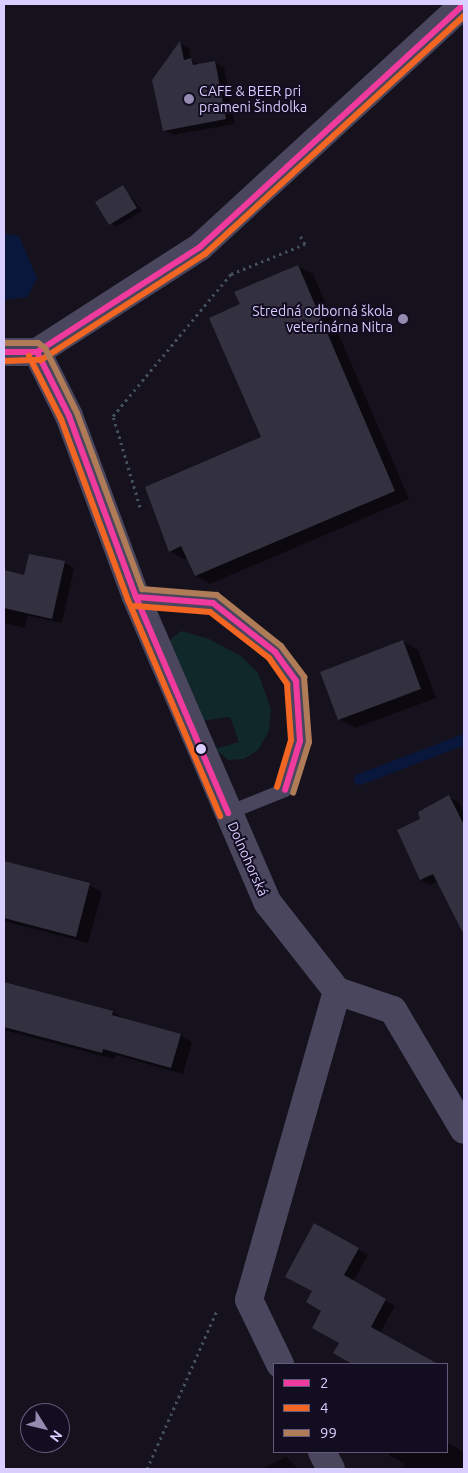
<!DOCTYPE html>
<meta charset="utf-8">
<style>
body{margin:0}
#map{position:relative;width:468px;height:1473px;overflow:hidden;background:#15121d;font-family:Ubuntu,sans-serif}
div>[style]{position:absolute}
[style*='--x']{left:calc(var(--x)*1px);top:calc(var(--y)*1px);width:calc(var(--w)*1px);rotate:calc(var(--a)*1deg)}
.green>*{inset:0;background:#11282a}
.water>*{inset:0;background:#0a173d}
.shadow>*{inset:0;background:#0007}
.stream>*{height:11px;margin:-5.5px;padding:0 5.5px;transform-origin:5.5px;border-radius:5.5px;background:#0a173d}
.building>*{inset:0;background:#33303f}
.path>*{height:3px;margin-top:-1.5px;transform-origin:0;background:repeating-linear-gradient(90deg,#45505e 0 2.5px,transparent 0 6.5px)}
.lane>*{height:14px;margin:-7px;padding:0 7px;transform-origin:7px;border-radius:7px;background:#4a465e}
.street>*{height:28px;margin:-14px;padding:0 14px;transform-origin:14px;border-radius:14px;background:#4a465e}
.bus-1>*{height:6px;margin:-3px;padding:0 3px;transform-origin:3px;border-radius:3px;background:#f13a9d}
.bus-2>*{height:6px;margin:-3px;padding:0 3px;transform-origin:3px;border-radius:3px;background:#f26522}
.bus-3>*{height:6px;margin:-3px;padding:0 3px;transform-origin:3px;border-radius:3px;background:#b07c57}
.dots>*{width:14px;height:14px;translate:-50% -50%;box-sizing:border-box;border:2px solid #130d22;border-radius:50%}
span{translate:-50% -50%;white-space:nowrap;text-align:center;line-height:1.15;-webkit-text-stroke:4px #130d22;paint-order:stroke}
.poi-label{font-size:14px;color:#d8ceff}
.left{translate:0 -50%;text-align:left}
.right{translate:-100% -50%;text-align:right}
.street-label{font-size:14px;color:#d8ceff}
.frame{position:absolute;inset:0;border:5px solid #d8ceff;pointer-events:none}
.legend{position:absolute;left:273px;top:1363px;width:175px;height:90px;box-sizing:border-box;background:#130d22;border:1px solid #625a7a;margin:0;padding:6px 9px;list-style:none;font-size:15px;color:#d8ceff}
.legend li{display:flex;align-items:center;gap:10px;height:25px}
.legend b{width:25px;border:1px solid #625a7a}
.north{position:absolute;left:20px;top:1403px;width:50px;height:50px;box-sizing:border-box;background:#130d22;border:1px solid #625a7a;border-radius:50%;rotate:126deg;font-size:14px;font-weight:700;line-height:20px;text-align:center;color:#d8ceff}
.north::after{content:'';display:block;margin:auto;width:18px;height:22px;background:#948cb0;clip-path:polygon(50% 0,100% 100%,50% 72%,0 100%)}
</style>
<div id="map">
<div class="green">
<div style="clip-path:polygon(181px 631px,209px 639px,241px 656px,258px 673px,271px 709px,269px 731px,258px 750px,244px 759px,228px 760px,215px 749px,239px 742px,230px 717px,200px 721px,167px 647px,171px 639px)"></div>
</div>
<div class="water">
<div style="clip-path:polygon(4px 234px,19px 236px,37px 278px,27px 297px,4px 300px)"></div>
</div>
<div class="shadow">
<div style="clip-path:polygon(180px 43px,189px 48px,191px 60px,200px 65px,215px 62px,224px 67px,235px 124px,173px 135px,164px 130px,154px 80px)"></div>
<div style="clip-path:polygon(123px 186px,142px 211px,115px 227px,97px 203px)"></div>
<div style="clip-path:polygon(298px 266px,313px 274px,409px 499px,210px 584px,196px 576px,188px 558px,184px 559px,170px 551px,262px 438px,242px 305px)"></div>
<div style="clip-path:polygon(64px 562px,74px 568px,62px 623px,28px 616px,25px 628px,4px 623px,4px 572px,25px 576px)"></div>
<div style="clip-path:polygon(403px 641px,418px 650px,436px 698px,355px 728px,339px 719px)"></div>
<div style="clip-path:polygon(449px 797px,459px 802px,464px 814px,464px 932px,438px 881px,430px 885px,421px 880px,399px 831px,422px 820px)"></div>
<div style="clip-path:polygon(4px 863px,89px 885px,102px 892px,88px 943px,4px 921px)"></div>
<div style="clip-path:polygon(4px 984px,113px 1012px,125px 1019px,181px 1035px,192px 1042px,183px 1074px,116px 1055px,114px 1059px,4px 1030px)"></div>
<div style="clip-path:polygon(315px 1225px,368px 1255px,353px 1282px,395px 1306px,380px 1333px,422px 1357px,418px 1364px,348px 1364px,341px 1342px,314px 1291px)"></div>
<div style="clip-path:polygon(447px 1442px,464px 1452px,464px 1469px,401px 1469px,405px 1464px,389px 1455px,390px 1452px,447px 1452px)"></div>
<div style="clip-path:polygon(286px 1457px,299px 1469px,262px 1469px)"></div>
</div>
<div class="stream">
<div style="--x:359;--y:779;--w:112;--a:-20.9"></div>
</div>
<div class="building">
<div style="clip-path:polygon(180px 41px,184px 60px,191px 58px,193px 65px,215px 61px,226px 119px,163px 131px,152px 80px)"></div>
<div style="clip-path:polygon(123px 185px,137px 208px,109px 225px,95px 202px)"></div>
<div style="clip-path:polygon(298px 265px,395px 491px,195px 576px,181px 546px,169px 552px,145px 487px,261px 437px,209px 318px,240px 304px,234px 292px)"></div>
<div style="clip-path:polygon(29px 554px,65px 561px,52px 619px,4px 608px,4px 570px,24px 575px)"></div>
<div style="clip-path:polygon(403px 640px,421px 689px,338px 720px,320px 672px)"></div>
<div style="clip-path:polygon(449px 795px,464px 825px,464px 935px,433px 874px,420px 880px,397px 830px,420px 819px,418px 812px)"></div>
<div style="clip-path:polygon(4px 861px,90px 883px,76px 937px,4px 918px)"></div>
<div style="clip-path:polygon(4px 982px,113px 1011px,112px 1015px,181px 1034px,171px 1068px,103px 1049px,102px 1053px,4px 1027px)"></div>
<div style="clip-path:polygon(314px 1223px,359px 1248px,344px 1275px,386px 1299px,371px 1327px,438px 1364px,352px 1364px,333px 1353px,339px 1343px,312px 1328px,321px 1311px,306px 1302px,312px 1291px,285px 1277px)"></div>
</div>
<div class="path">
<div style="--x:140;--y:507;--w:95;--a:-106.5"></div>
<div style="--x:113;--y:416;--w:185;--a:-50.3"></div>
<div style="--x:231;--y:274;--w:80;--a:-22.1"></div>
<div style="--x:305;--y:244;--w:10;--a:-119"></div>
<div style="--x:147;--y:1469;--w:174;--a:-66.2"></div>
</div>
<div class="lane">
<div style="--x:136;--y:597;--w:77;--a:4.5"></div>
<div style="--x:213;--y:603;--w:79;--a:38.3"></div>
<div style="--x:275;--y:652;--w:36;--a:54"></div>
<div style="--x:296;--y:681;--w:60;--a:86.2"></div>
<div style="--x:300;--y:741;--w:51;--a:107"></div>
<div style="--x:285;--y:790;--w:61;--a:158"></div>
</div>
<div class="street">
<div style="--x:4;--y:352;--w:33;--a:0"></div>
<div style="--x:37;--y:352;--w:194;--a:-32.8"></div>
<div style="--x:200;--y:247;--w:359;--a:-42.6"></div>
<div style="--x:37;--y:352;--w:72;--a:63.4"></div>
<div style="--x:69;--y:416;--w:193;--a:69.7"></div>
<div style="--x:136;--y:597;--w:333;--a:66.7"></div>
<div style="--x:268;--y:903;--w:112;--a:51.9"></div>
<div style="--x:337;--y:991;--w:59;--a:18.7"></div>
<div style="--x:393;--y:1010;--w:139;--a:59.4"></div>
<div style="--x:280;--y:1364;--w:71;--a:-115.8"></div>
<div style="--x:249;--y:1300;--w:321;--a:-74.1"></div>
<div style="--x:322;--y:1452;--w:19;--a:62"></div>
</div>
<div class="bus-1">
<div style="--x:4;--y:352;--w:33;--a:0"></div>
<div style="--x:37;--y:352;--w:194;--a:-32.8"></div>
<div style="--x:200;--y:247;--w:359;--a:-42.6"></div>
<div style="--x:37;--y:352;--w:72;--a:63.4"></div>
<div style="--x:69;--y:416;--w:193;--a:69.7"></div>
<div style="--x:136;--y:597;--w:235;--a:66.9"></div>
<div style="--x:136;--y:597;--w:77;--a:4.5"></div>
<div style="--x:213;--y:603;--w:79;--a:38.3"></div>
<div style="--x:275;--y:652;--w:36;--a:54"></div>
<div style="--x:296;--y:681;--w:60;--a:86.2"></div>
<div style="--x:300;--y:741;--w:51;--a:107"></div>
</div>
<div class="bus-2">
<div style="--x:29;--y:356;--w:71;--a:63.1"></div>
<div style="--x:61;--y:419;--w:193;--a:69.7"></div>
<div style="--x:128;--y:600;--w:235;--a:66.9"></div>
<div style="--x:4;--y:361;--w:37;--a:-2"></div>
<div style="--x:41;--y:360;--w:195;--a:-32.9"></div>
<div style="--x:205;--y:254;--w:352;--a:-42.6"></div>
<div style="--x:135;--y:606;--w:75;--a:4.6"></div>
<div style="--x:210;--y:612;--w:75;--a:37.9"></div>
<div style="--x:269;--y:658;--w:32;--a:55"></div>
<div style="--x:287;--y:684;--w:56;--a:85.9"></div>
<div style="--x:291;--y:740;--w:49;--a:106.6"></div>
</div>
<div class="bus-3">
<div style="--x:4;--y:343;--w:34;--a:0"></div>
<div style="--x:38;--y:343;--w:9;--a:36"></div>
<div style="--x:45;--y:348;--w:72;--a:63.8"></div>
<div style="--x:77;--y:413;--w:188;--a:69.7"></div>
<div style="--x:142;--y:589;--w:75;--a:4.6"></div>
<div style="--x:217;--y:595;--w:82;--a:38.6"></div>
<div style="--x:281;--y:646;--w:39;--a:53"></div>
<div style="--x:304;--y:677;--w:65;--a:85.6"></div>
<div style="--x:309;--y:742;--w:53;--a:107.4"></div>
</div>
<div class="dots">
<div style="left:189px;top:99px;background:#948cb0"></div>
<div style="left:403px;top:319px;background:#948cb0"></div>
<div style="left:201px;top:749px;background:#d8ceff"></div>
</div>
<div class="poi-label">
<span class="left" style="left:199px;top:99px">CAFE &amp; BEER pri<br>prameni Šindolka</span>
<span class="right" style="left:393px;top:319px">Stredná odborná škola<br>veterinárna Nitra</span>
</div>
<div class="street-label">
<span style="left:248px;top:859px;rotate:66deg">Dolnohorská</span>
</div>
<div class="frame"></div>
<ul class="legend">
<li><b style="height:6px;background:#f13a9d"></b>2</li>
<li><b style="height:6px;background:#f26522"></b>4</li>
<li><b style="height:6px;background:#b07c57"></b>99</li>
</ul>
<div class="north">N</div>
</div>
